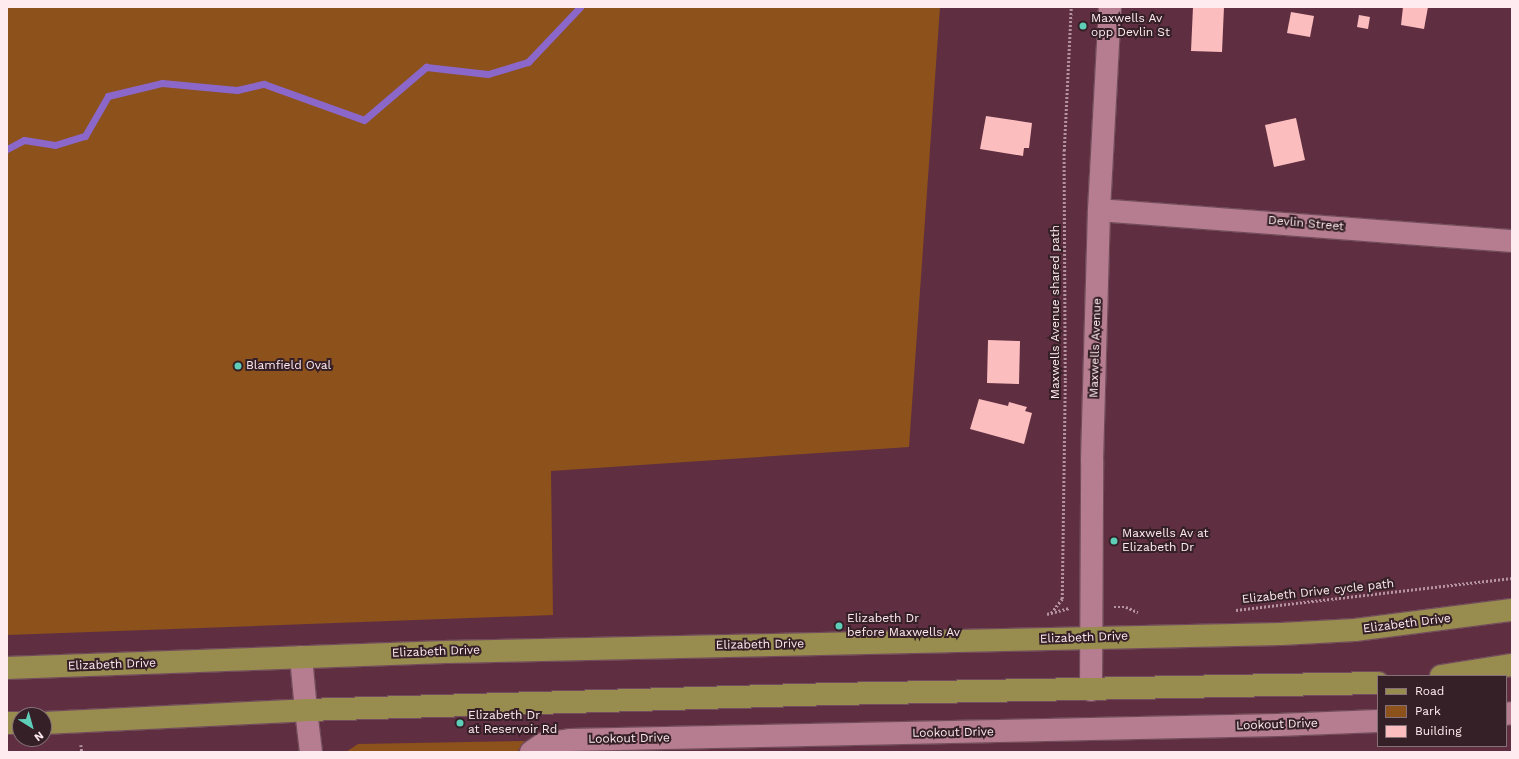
<!DOCTYPE html>
<style>
body{margin:0}
#map{position:relative;width:1519px;height:759px;overflow:hidden;background:#5f2f41;font-family:"Work Sans",sans-serif}
div>[style]{position:absolute}
[style*='--x']{left:calc(var(--x)*1px);top:calc(var(--y)*1px);width:calc(var(--w)*1px);rotate:calc(var(--a)*1deg)}
.green>*{inset:0;background:#8d511b}
.stream>*{height:7px;margin:-3.5px;padding:0 3.5px;transform-origin:3.5px;border-radius:3.5px;background:#8b67ca}
.building>*{inset:0;background:#fcbdbe}
.path>*{height:2.5px;margin-top:-1.25px;transform-origin:0;background:repeating-linear-gradient(90deg,#b5949f 0 2px,transparent 0 4px)}
.roads{filter:drop-shadow(1px 0 #734d5b) drop-shadow(-1px 0 #734d5b) drop-shadow(0 1px #734d5b) drop-shadow(0 -1px #734d5b)}
.minor>*{height:22px;margin:-11px;padding:0 11px;transform-origin:11px;border-radius:11px;background:#b57d8f}
.tertiary>*{height:22px;margin:-11px;padding:0 11px;transform-origin:11px;border-radius:11px;background:#b57d8f}
.primary>*{height:22px;margin:-11px;padding:0 11px;transform-origin:11px;border-radius:11px;background:#988c4f}
.dots>*{width:11px;height:11px;translate:-50% -50%;box-sizing:border-box;border:2px solid #362027;border-radius:50%}
span{translate:-50% -50%;white-space:nowrap;text-align:center;line-height:1.15;-webkit-text-stroke:4px #362027;paint-order:stroke}
.poi-label{font-size:12px;color:#feebf0}
.left{translate:0 -50%;text-align:left}
.street-label{font-size:12px;color:#feebf0}
.frame{position:absolute;inset:0;border:8px solid #feebf0;pointer-events:none}
.legend{position:absolute;left:1377px;top:675px;width:130px;height:72px;box-sizing:border-box;background:#362027;border:1px solid #867177;margin:0;padding:5px 7px;list-style:none;font-size:12px;color:#feebf0}
.legend li{display:flex;align-items:center;gap:8px;height:20px}
.legend b{width:20px;border:1px solid #867177}
.north{position:absolute;left:12px;top:707px;width:40px;height:40px;box-sizing:border-box;background:#362027;border:1px solid #867177;border-radius:50%;rotate:143deg;font-size:11px;font-weight:700;line-height:16px;text-align:center;color:#feebf0}
.north::after{content:'';display:block;margin:auto;width:14px;height:18px;background:#5eceb8;clip-path:polygon(50% 0,100% 100%,50% 72%,0 100%)}
</style>
<div id="map">
<div class="green">
<div style="clip-path:polygon(7px 7px,940px 7px,909px 447px,551px 471px,553px 615px,7px 635px)"></div>
<div style="clip-path:polygon(525px 741px,517px 752px,346px 752px,358px 744px)"></div>
</div>
<div class="stream">
<div style="--x:7;--y:149;--w:19;--a:-28"></div>
<div style="--x:24;--y:140;--w:31;--a:9"></div>
<div style="--x:55;--y:145;--w:31;--a:-17"></div>
<div style="--x:85;--y:136;--w:46;--a:-60.1"></div>
<div style="--x:108;--y:96;--w:56;--a:-13.5"></div>
<div style="--x:162;--y:83;--w:75;--a:5.3"></div>
<div style="--x:237;--y:90;--w:28;--a:-13"></div>
<div style="--x:264;--y:84;--w:106;--a:19.8"></div>
<div style="--x:364;--y:120;--w:82;--a:-40.5"></div>
<div style="--x:426;--y:67;--w:62;--a:6.4"></div>
<div style="--x:488;--y:74;--w:42;--a:-16.7"></div>
<div style="--x:528;--y:62;--w:76;--a:-46.6"></div>
</div>
<div class="building">
<div style="clip-path:polygon(1193px 7px,1224px 7px,1222px 52px,1191px 51px)"></div>
<div style="clip-path:polygon(1403px 7px,1428px 7px,1424px 29px,1401px 25px)"></div>
<div style="clip-path:polygon(1291px 12px,1314px 16px,1310px 37px,1287px 33px)"></div>
<div style="clip-path:polygon(1359px 15px,1370px 17px,1368px 29px,1357px 27px)"></div>
<div style="clip-path:polygon(986px 116px,1032px 123px,1029px 148px,1024px 148px,1023px 156px,980px 149px)"></div>
<div style="clip-path:polygon(1296px 118px,1305px 160px,1274px 167px,1265px 125px)"></div>
<div style="clip-path:polygon(988px 340px,1020px 341px,1019px 384px,987px 383px)"></div>
<div style="clip-path:polygon(979px 399px,1008px 406px,1009px 402px,1027px 407px,1025px 411px,1032px 413px,1024px 444px,970px 429px)"></div>
</div>
<div class="path">
<div style="--x:1114;--y:607;--w:12;--a:0"></div>
<div style="--x:1126;--y:607;--w:13;--a:23"></div>
<div style="--x:1236;--y:610;--w:278;--a:-6.6"></div>
<div style="--x:1051;--y:613;--w:18;--a:-52"></div>
<div style="--x:1062;--y:599;--w:219;--a:-89.2"></div>
<div style="--x:1065;--y:380;--w:229;--a:-90.3"></div>
<div style="--x:1064;--y:151;--w:144;--a:-87.2"></div>
<div style="--x:1047;--y:614;--w:23;--a:-15"></div>
<div style="--x:81;--y:745;--w:7;--a:82"></div>
</div>
<div class="roads">
<div class="minor">
<div style="--x:1099;--y:210;--w:414;--a:4.3"></div>
<div style="--x:301;--y:657;--w:53;--a:84.6"></div>
<div style="--x:1506;--y:714;--w:6;--a:-9"></div>
<div style="--x:531;--y:752;--w:14;--a:-34"></div>
<div style="--x:543;--y:744;--w:27;--a:-8"></div>
<div style="--x:570;--y:740;--w:708;--a:-1.21"></div>
<div style="--x:1278;--y:725;--w:100;--a:-2.3"></div>
</div>
<div class="tertiary">
<div style="--x:1091;--y:690;--w:229;--a:-89.7"></div>
<div style="--x:1092;--y:461;--w:251;--a:-88.4"></div>
<div style="--x:1099;--y:210;--w:203;--a:-86.9"></div>
<div style="--x:306;--y:710;--w:42;--a:83.2"></div>
</div>
<div class="primary">
<div style="--x:7;--y:668;--w:441;--a:-2.1"></div>
<div style="--x:448;--y:652;--w:833;--a:-1.24"></div>
<div style="--x:1281;--y:634;--w:74;--a:-3.1"></div>
<div style="--x:1355;--y:630;--w:158;--a:-7.3"></div>
<div style="--x:1441;--y:676;--w:72;--a:-8.8"></div>
<div style="--x:7;--y:723;--w:13;--a:0"></div>
<div style="--x:44;--y:723;--w:262;--a:-2.8"></div>
<div style="--x:306;--y:710;--w:528;--a:-1.74"></div>
<div style="--x:834;--y:694;--w:544;--a:-1.16"></div>
</div>
</div>
<div class="dots">
<div style="left:1083px;top:26px;background:#5eceb8"></div>
<div style="left:238px;top:366px;background:#5eceb8"></div>
<div style="left:1114px;top:541px;background:#5eceb8"></div>
<div style="left:839px;top:626px;background:#5eceb8"></div>
<div style="left:460px;top:723px;background:#5eceb8"></div>
</div>
<div class="poi-label">
<span class="left" style="left:1091px;top:26px">Maxwells Av<br>opp Devlin St</span>
<span class="left" style="left:246px;top:366px">Blamfield Oval</span>
<span class="left" style="left:1122px;top:541px">Maxwells Av at<br>Elizabeth Dr</span>
<span class="left" style="left:847px;top:626px">Elizabeth Dr<br>before Maxwells Av</span>
<span class="left" style="left:468px;top:723px">Elizabeth Dr<br>at Reservoir Rd</span>
</div>
<div class="street-label">
<span style="left:1306px;top:224px;rotate:5deg">Devlin Street</span>
<span style="left:1056px;top:312px;rotate:-90deg">Maxwells Avenue shared path</span>
<span style="left:1096px;top:348px;rotate:-88deg">Maxwells Avenue</span>
<span style="left:1318px;top:592px;rotate:-6deg">Elizabeth Drive cycle path</span>
<span style="left:1407px;top:624px;rotate:-7deg">Elizabeth Drive</span>
<span style="left:1084px;top:638px;rotate:-2deg">Elizabeth Drive</span>
<span style="left:760px;top:645px;rotate:-1deg">Elizabeth Drive</span>
<span style="left:436px;top:652px;rotate:-2deg">Elizabeth Drive</span>
<span style="left:112px;top:665px;rotate:-2deg">Elizabeth Drive</span>
<span style="left:1277px;top:725px;rotate:-2deg">Lookout Drive</span>
<span style="left:953px;top:733px;rotate:-1deg">Lookout Drive</span>
<span style="left:629px;top:739px;rotate:-1deg">Lookout Drive</span>
</div>
<div class="frame"></div>
<ul class="legend">
<li><b style="height:5px;background:#988c4f"></b>Road</li>
<li><b style="height:11px;background:#8d511b"></b>Park</li>
<li><b style="height:11px;background:#fcbdbe"></b>Building</li>
</ul>
<div class="north">N</div>
</div>
